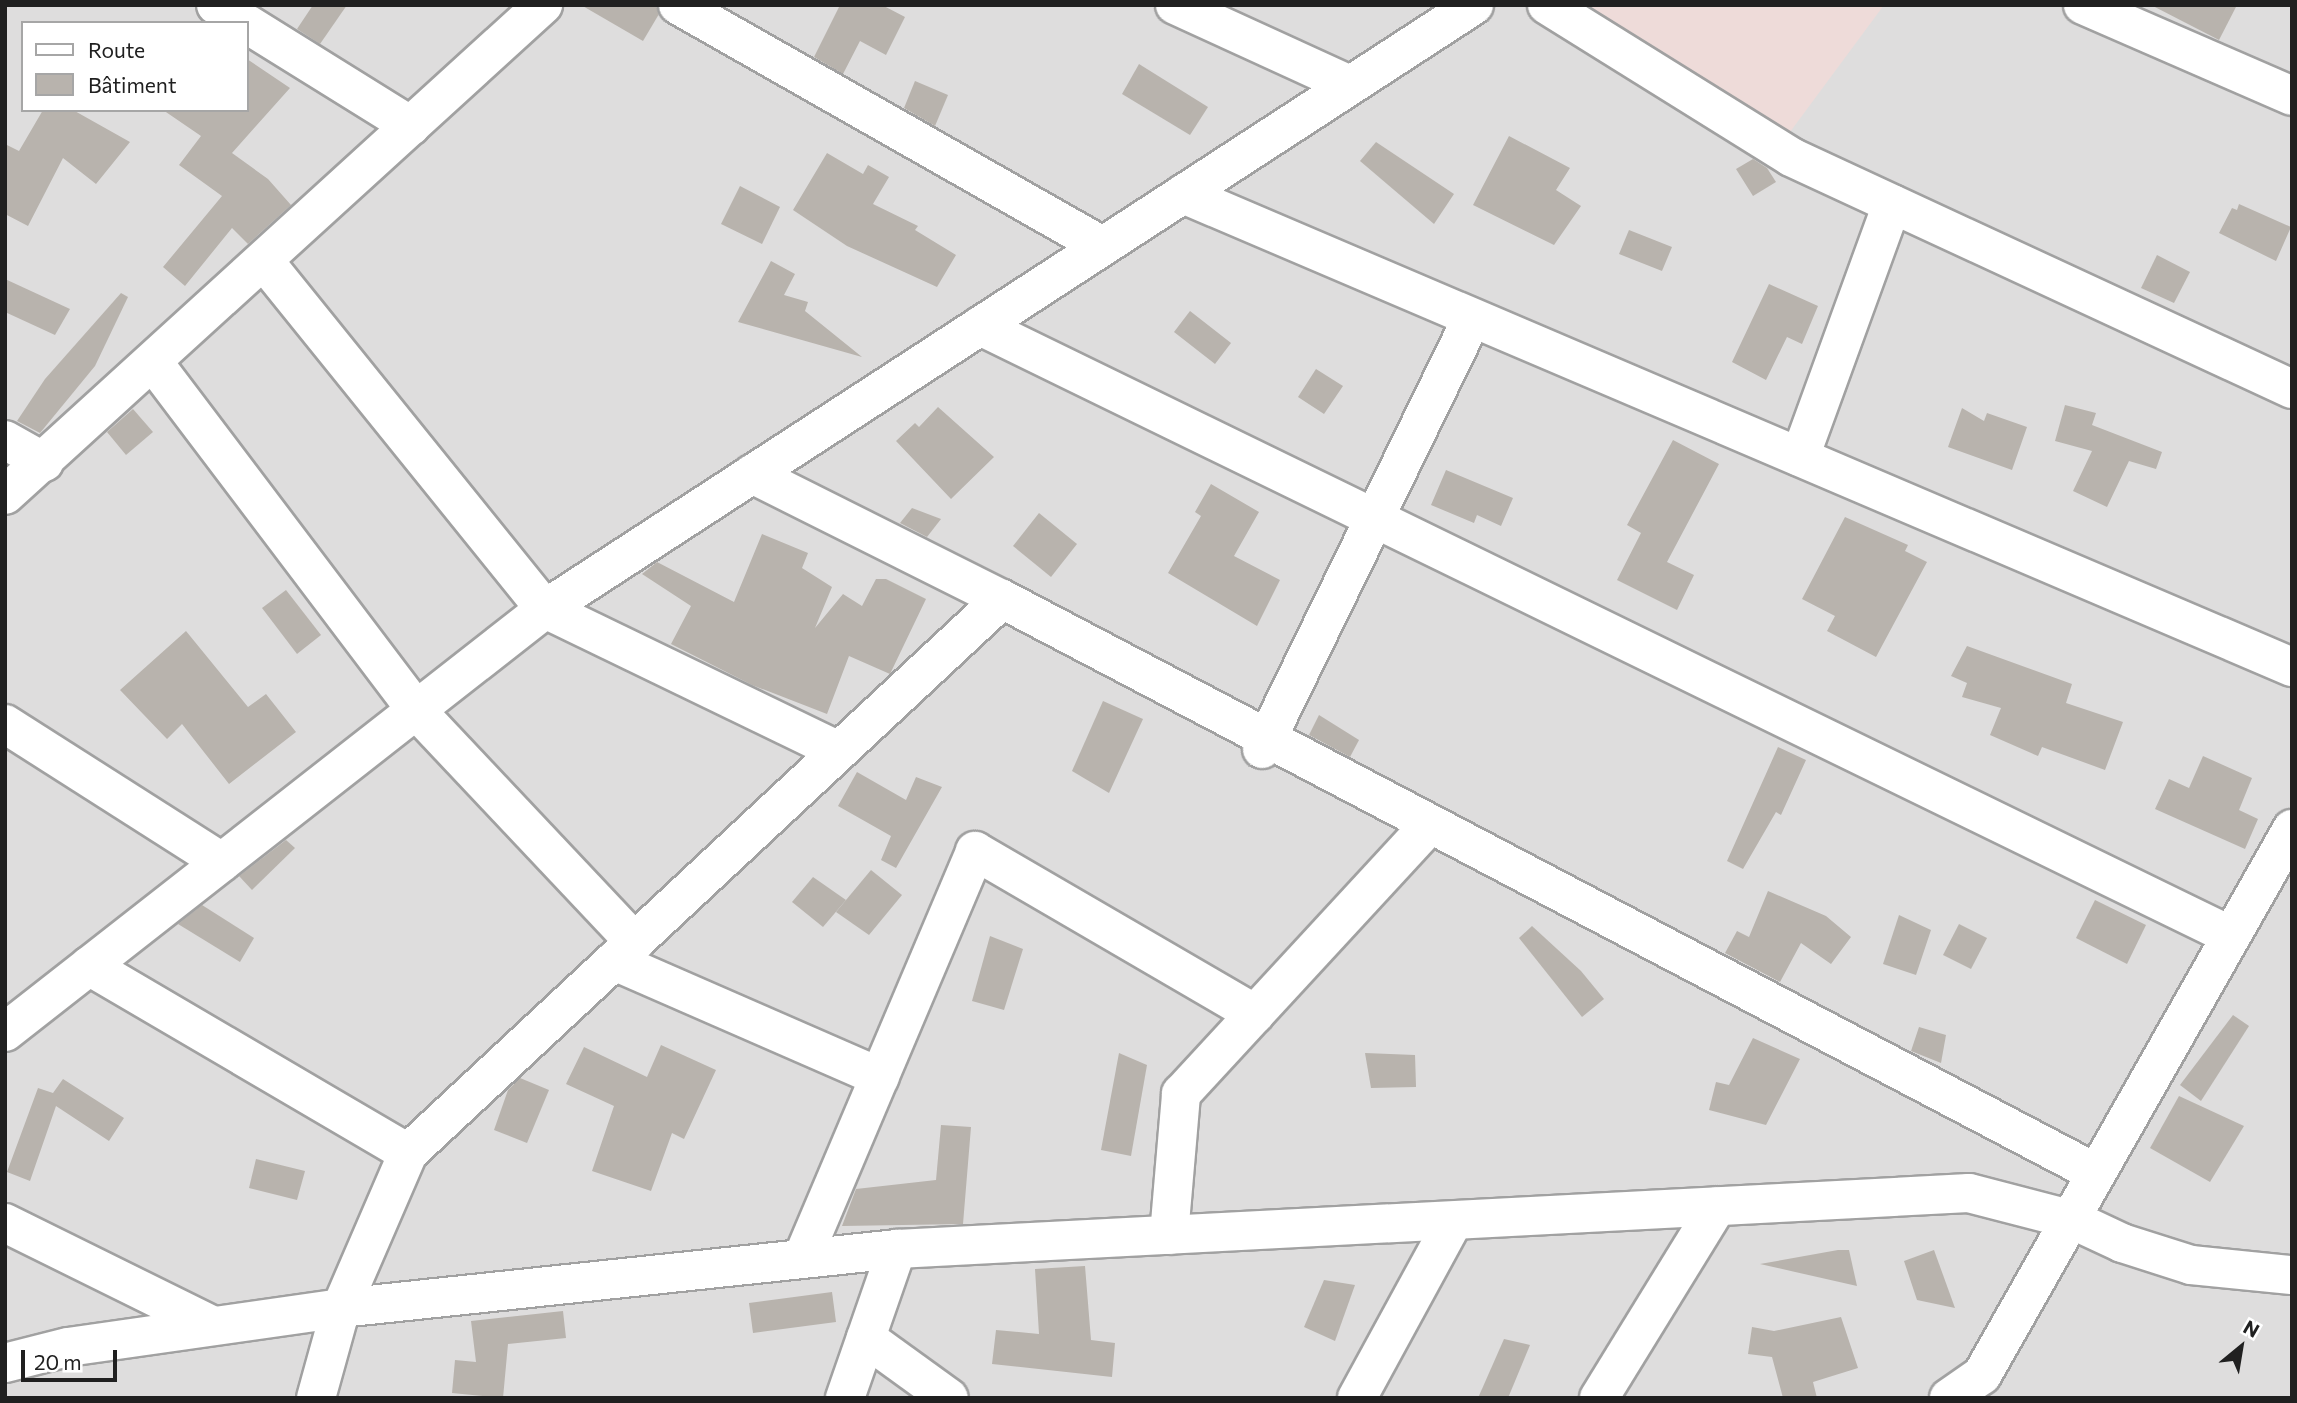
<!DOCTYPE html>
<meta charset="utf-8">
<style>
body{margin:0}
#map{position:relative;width:2297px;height:1403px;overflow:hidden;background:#efede7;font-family:Commissioner,sans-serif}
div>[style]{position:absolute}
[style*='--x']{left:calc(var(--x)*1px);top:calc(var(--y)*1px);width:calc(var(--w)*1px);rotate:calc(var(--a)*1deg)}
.residential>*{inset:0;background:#dedddd}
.commercial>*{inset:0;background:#eedbd9}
.building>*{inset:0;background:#b8b3ad}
.roads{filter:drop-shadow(2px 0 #a1a1a1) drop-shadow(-2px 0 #a1a1a1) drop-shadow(0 2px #a1a1a1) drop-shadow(0 -2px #a1a1a1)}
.minor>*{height:38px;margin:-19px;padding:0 19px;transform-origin:19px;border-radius:19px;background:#fff}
span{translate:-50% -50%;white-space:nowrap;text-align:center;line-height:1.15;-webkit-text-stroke:6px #fff;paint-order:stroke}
.frame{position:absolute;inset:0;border:7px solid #202020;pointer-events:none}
.legend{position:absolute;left:21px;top:21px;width:228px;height:91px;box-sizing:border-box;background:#fff;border:2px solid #a6a6a6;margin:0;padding:9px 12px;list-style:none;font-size:21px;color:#202020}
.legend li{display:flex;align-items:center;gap:14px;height:35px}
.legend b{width:35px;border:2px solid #a6a6a6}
.north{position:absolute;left:2206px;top:1312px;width:70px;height:70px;-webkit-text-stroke:5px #fff;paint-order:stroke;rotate:30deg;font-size:19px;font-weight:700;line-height:28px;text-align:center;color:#202020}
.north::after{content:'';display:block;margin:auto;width:24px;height:32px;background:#202020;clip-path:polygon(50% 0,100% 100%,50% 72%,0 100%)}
.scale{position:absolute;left:21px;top:1350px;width:96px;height:32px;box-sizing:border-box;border:4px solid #202020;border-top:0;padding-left:9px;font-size:21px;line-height:24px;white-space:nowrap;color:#202020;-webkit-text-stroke:5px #fff;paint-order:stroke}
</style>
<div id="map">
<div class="residential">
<div style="clip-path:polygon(evenodd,5px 5px,2292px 5px,2292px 1398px,5px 1398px,5px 5px,23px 23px,247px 23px,247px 110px,23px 110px,23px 23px)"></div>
</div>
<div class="commercial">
<div style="clip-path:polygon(1583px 5px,1884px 5px,1790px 132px)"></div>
</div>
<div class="building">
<div style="clip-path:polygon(313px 5px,347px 5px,320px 44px,297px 29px)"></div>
<div style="clip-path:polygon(581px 5px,656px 5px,659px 14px,643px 41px)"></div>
<div style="clip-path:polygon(840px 5px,882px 5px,905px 17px,886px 55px,860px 41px,843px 74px,814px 57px)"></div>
<div style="clip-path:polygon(2151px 5px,2237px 5px,2219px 40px)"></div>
<div style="clip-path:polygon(247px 59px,290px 88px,232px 153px,268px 179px,291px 205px,248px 244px,232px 228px,185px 286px,163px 267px,222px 196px,179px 165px,201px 136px,163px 110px,247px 110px)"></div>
<div style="clip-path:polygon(1139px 64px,1208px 107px,1190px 135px,1122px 94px)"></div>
<div style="clip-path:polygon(915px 81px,948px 95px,935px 126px,904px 108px)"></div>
<div style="clip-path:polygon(43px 110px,73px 110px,130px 142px,96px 184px,63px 158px,28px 226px,5px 214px,5px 144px,19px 151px)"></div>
<div style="clip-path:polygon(1509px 136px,1570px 168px,1556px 190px,1581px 206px,1554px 245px,1473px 205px)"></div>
<div style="clip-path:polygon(1376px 142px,1454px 194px,1434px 224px,1360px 161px)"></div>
<div style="clip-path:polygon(827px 153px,863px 174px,868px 165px,889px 177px,873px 204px,918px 226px,915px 230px,956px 255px,937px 287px,847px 246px,793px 210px)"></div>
<div style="clip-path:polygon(1753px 159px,1767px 168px,1776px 182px,1753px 196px,1736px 169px)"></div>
<div style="clip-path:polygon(740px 186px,780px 207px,762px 244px,721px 224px)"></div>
<div style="clip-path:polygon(2239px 204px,2291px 227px,2276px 261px,2219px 233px,2232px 208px,2237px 210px)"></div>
<div style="clip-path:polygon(1629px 230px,1672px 247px,1662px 271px,1619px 254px)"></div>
<div style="clip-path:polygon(2157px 255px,2190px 272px,2174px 303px,2141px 288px)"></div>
<div style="clip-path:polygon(771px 261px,795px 274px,784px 295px,808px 302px,805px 311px,862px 357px,738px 322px)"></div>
<div style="clip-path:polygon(5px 279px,70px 309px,55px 335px,5px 312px)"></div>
<div style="clip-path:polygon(1769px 284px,1818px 306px,1802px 344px,1787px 337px,1766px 380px,1732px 362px)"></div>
<div style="clip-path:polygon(121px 293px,128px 297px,95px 366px,40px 433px,17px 421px,45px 379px)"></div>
<div style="clip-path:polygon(1190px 311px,1231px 343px,1215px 364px,1174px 332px)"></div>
<div style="clip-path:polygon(1316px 369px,1343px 386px,1324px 414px,1298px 397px)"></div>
<div style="clip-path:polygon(2065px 405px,2096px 413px,2092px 425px,2162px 452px,2156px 469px,2129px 461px,2107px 507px,2073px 491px,2092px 451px,2055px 441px)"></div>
<div style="clip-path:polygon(938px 407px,994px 457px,951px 499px,896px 441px,915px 423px,919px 427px)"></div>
<div style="clip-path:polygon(1962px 408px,1984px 421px,1987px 413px,2027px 427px,2012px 470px,1948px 447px)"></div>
<div style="clip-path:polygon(133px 409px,153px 432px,126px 455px,107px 432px)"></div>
<div style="clip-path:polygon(1673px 440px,1719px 464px,1667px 562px,1694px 575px,1677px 610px,1617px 580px,1641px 533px,1627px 525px)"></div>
<div style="clip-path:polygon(1446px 470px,1513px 498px,1501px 526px,1477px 515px,1474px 523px,1431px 505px)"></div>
<div style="clip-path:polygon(1211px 484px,1259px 512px,1234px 556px,1280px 580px,1257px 626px,1168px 573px,1201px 516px,1195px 512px)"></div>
<div style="clip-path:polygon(912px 508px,941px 519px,927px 537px,900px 523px)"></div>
<div style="clip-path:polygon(1039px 513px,1077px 544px,1051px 577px,1013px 546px)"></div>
<div style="clip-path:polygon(1845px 517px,1908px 545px,1905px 551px,1927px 562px,1876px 657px,1827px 631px,1835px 616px,1802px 599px)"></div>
<div style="clip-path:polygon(762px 534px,808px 553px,802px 568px,832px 587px,815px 628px,843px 594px,862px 606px,876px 579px,886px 579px,926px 599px,890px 674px,849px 656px,827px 714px,752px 685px,671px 644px,691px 606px,642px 574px,657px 562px,734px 602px)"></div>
<div style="clip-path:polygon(286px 590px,321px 635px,297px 654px,262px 608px)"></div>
<div style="clip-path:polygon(186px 631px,248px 707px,266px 694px,296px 732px,229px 784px,182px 724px,167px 739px,120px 690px)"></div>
<div style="clip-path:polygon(1967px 646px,2072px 684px,2066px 703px,2123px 722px,2105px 770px,2042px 747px,2038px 756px,1990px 735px,2001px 708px,1962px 697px,1967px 683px,1951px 676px)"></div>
<div style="clip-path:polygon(1103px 701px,1143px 719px,1109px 793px,1072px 771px)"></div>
<div style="clip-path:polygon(1319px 715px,1359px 740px,1350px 757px,1309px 735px)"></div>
<div style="clip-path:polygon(1778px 747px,1806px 760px,1781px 815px,1776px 812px,1743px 869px,1727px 861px)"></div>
<div style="clip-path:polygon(2203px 756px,2252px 778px,2239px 810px,2258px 819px,2245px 849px,2155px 809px,2169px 779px,2189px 788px)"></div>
<div style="clip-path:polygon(857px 772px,906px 800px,916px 777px,942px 787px,896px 868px,881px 860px,891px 836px,838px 806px)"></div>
<div style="clip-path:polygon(286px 840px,295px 848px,252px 890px,239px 876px)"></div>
<div style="clip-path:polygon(871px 870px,902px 895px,869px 935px,836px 912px)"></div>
<div style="clip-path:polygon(813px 877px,846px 900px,823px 927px,792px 902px)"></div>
<div style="clip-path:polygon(1768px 891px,1826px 916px,1851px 937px,1831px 964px,1801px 943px,1780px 982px,1725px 953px,1737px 931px,1749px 937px)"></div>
<div style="clip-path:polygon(2095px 900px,2146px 925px,2127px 964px,2076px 938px)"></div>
<div style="clip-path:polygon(202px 905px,254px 938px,240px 962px,178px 924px)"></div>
<div style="clip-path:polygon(1899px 915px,1931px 930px,1916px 975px,1883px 964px)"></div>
<div style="clip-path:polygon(1959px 924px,1987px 938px,1971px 969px,1943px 955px)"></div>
<div style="clip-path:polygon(1532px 926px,1581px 971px,1604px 999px,1582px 1017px,1519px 938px)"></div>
<div style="clip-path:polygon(990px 936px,1023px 949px,1004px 1010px,972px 1001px)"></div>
<div style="clip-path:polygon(2233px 1015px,2249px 1026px,2201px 1101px,2180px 1085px)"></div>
<div style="clip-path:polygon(1919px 1027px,1946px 1035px,1941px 1063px,1911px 1051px)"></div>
<div style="clip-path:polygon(1753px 1038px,1800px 1059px,1766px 1125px,1709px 1110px,1716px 1082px,1729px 1085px)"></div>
<div style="clip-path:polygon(661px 1045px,716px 1070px,684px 1139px,672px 1133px,651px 1191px,592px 1171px,614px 1106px,566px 1084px,584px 1047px,647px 1077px)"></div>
<div style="clip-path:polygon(1119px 1053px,1147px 1065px,1131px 1156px,1101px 1150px)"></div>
<div style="clip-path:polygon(1365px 1053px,1415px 1055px,1416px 1087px,1371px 1088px)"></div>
<div style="clip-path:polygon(520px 1078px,549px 1090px,527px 1143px,494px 1130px,508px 1090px)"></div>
<div style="clip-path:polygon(63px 1079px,124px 1118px,109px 1141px,56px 1106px,30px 1181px,7px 1172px,38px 1088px,53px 1093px)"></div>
<div style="clip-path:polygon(2179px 1096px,2244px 1126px,2210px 1182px,2150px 1148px)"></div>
<div style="clip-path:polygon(941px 1125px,971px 1127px,963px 1224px,842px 1226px,856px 1189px,936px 1180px)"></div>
<div style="clip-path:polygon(256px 1159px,305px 1171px,297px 1200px,249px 1188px)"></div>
<div style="clip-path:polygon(1849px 1250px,1857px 1286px,1760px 1264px,1838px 1250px)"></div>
<div style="clip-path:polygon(1934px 1250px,1955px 1308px,1917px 1300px,1904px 1261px)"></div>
<div style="clip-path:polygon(1085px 1266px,1091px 1340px,1115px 1343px,1112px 1377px,992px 1364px,996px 1330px,1039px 1334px,1035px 1269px)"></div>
<div style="clip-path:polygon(1324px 1280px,1355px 1285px,1335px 1341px,1304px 1327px)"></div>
<div style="clip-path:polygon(832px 1292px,836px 1322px,753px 1333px,749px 1303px)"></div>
<div style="clip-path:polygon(563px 1311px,566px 1338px,508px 1344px,503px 1398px,452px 1393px,455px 1360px,476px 1362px,471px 1321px)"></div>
<div style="clip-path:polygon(1841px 1317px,1858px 1368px,1813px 1382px,1817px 1398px,1783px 1398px,1772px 1357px,1748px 1354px,1752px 1327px,1774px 1331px)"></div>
<div style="clip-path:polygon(1504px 1339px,1530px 1345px,1508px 1398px,1478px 1398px)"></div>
</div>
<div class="roads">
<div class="minor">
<div style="--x:216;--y:5;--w:34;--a:32"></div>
<div style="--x:678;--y:5;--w:488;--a:29.6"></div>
<div style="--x:1175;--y:5;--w:192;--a:24.6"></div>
<div style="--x:1547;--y:5;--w:287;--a:31.9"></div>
<div style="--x:1791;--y:157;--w:552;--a:24.85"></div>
<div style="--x:2083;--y:5;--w:228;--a:23.5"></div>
<div style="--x:247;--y:24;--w:193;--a:31.9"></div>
<div style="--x:1183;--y:194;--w:1206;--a:23.1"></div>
<div style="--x:264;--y:261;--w:447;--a:51.1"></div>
<div style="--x:545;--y:609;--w:326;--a:25.8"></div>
<div style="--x:980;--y:326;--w:1392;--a:25.99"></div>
<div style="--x:153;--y:362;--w:436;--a:52.9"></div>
<div style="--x:416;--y:710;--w:319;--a:46.7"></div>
<div style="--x:5;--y:440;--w:45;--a:29.4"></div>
<div style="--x:1800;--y:457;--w:269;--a:-70"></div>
<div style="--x:752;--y:474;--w:280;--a:26.6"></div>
<div style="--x:1002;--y:599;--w:1235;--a:27.69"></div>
<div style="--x:5;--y:495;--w:728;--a:-42.33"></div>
<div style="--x:5;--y:724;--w:257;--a:32.5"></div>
<div style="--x:1262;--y:749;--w:479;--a:-64"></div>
<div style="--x:614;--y:961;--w:290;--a:23.6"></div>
<div style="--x:89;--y:966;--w:370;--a:30.4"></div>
<div style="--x:5;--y:1032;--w:686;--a:-38.07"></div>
<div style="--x:545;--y:609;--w:1108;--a:-33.03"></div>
<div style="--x:5;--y:1223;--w:232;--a:26.3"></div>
<div style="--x:1169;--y:1235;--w:142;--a:-85.1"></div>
<div style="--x:1181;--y:1094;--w:367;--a:-47.3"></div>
<div style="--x:803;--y:1257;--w:441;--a:-67"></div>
<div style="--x:975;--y:851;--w:324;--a:30.2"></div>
<div style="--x:866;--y:1338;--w:102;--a:35.9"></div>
<div style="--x:5;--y:1363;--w:65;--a:-14.3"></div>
<div style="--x:68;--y:1347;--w:276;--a:-8.1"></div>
<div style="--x:341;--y:1308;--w:559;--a:-6.06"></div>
<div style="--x:897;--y:1249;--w:1073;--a:-2.99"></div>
<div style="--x:1969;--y:1193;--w:107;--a:14.6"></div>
<div style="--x:2073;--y:1220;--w:54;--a:25.1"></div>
<div style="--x:2122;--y:1243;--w:72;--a:17.7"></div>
<div style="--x:2191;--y:1265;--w:101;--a:5.7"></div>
<div style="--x:316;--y:1398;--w:93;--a:-74.5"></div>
<div style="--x:341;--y:1308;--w:169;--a:-66.6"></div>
<div style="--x:408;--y:1153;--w:812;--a:-43"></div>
<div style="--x:845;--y:1398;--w:158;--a:-70.8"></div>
<div style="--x:1357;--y:1398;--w:200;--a:-61.4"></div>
<div style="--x:1599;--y:1398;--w:225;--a:-58.4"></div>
<div style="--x:1949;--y:1398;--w:40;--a:-34.9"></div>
<div style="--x:1982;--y:1375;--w:628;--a:-60.41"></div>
</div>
</div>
<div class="frame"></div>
<ul class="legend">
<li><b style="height:9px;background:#fff"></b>Route</li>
<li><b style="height:19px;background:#b8b3ad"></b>Bâtiment</li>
</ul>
<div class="north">N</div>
<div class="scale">20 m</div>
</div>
